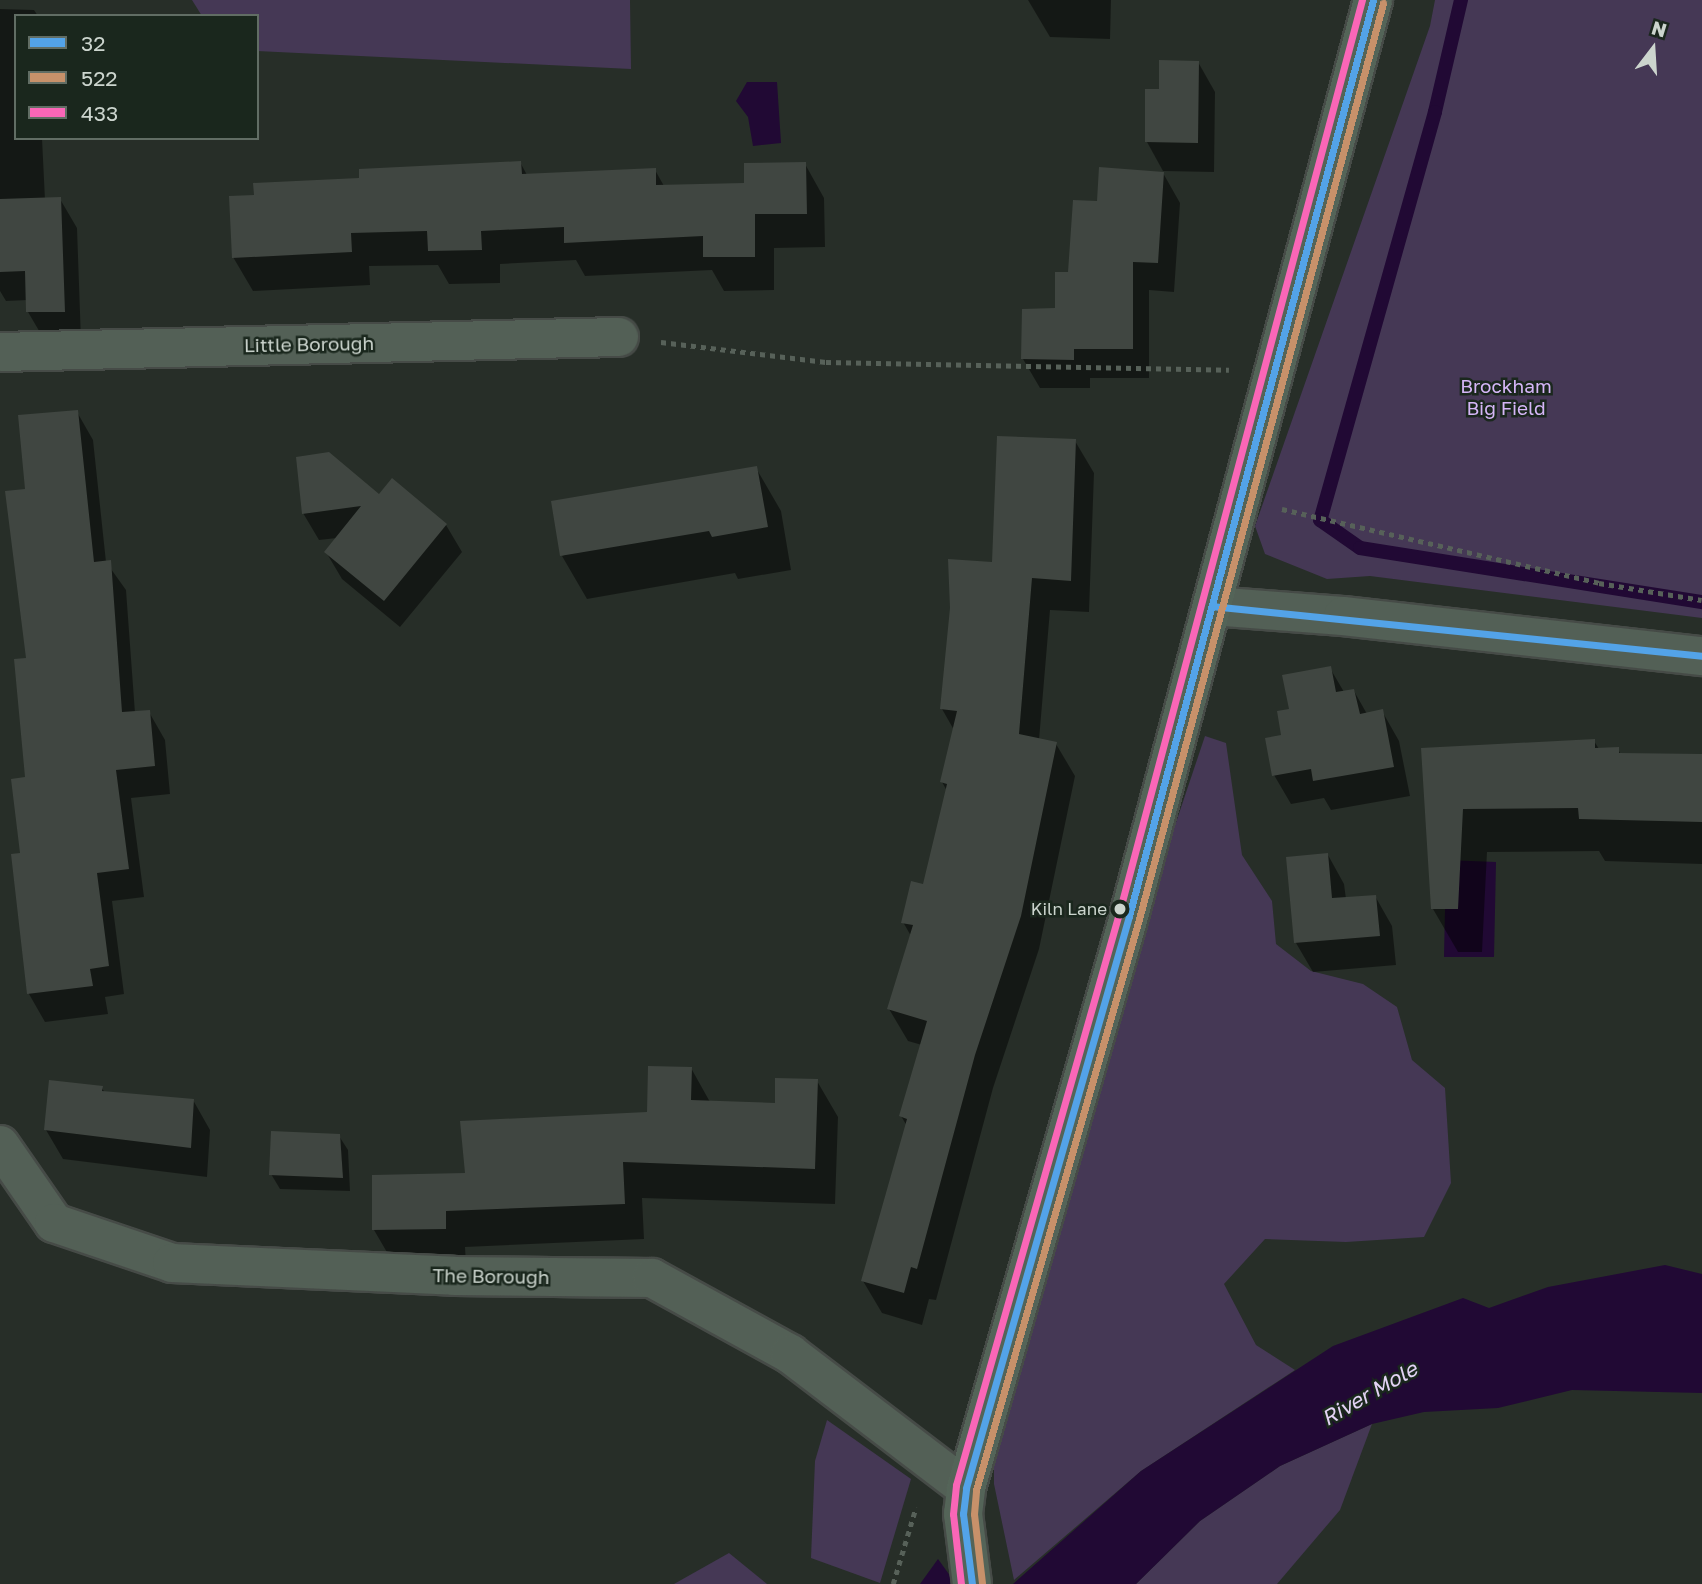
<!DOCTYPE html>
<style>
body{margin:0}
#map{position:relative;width:1702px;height:1584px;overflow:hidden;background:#272e28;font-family:"Golos Text",sans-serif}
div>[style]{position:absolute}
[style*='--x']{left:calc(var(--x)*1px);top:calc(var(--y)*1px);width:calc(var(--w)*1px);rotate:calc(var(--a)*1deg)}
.green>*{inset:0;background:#453855}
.water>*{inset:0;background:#210934}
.shadow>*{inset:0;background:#0007}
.stream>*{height:14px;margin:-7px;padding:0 7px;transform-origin:7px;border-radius:7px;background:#210934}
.building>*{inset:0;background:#404641}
.path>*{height:4.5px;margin-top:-2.25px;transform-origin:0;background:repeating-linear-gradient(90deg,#576159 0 5px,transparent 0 10px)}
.roads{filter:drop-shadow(2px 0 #464b47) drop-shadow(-2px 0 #464b47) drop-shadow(0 2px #464b47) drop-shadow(0 -2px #464b47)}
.street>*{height:38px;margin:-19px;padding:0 19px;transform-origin:19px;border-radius:19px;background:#536056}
.secondary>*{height:38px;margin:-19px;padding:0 19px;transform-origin:19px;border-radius:19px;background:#546458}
.bus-1>*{height:7px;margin:-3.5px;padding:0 3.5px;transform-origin:3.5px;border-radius:3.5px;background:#53a3e8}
.bus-2>*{height:7px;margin:-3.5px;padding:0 3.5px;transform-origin:3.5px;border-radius:3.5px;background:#c7916a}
.bus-3>*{height:7px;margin:-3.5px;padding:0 3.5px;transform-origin:3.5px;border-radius:3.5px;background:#fa66b7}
.dots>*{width:19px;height:19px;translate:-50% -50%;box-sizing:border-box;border:4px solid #1a271d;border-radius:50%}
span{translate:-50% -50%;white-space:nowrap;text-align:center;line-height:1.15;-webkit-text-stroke:5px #1a271d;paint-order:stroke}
.bus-label{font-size:17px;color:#ccd5ce}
.right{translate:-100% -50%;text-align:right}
.street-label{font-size:19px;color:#ccd5ce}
.park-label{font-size:19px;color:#d5b6f7}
.water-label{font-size:21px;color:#e3d3f5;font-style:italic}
.legend{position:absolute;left:14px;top:14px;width:245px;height:126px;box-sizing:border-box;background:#1a271d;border:2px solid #616d64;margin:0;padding:9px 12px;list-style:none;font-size:21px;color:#ccd5ce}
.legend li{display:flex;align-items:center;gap:14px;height:35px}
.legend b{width:35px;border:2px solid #616d64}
.north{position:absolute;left:1618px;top:14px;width:70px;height:70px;-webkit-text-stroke:5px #1a271d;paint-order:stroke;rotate:17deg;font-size:19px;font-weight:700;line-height:28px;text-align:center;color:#ccd5ce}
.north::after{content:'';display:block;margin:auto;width:24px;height:32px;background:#ccd5ce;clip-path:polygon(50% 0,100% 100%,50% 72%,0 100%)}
</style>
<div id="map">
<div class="green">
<div style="clip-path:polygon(192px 0,630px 0,631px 69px,257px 51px,257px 16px,202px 16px)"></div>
<div style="clip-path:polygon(1435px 0,1702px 0,1702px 618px,1370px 576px,1327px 579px,1265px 554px,1255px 526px,1430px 26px)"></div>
<div style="clip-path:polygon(1205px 736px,1226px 743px,1242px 855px,1272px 901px,1276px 944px,1311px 971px,1363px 984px,1397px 1007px,1412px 1060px,1445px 1088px,1451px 1183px,1424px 1237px,1346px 1242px,1265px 1239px,1224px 1284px,1256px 1345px,1295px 1370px,1141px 1471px,1014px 1580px,994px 1484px,994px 1424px,1150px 900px)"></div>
<div style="clip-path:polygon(827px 1420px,911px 1479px,880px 1583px,811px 1558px,815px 1461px)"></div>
<div style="clip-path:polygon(1372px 1424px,1340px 1510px,1277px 1584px,1136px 1584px,1200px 1521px,1280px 1466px)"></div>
<div style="clip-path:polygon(729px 1553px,767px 1584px,674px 1584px)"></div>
</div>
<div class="water">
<div style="clip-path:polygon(747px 82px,777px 82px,781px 143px,753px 146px,748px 117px,736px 101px)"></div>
<div style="clip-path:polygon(1446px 860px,1496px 862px,1494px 957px,1444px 957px)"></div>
<div style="clip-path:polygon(1665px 1265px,1702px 1274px,1702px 1393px,1572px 1390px,1498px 1408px,1424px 1412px,1372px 1424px,1280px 1466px,1200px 1521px,1136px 1584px,1013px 1584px,1141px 1471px,1333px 1346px,1463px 1298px,1489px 1308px,1548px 1287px)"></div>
<div style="clip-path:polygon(938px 1559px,956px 1584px,920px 1584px)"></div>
</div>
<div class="shadow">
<div style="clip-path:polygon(1028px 0,1111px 0,1110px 39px,1050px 37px)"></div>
<div style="clip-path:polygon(0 9px,34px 10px,38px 16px,16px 16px,16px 138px,42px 138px,45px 200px,60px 199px,77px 228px,81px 340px,45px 341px,28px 312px,28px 300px,6px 301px,0 291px)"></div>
<div style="clip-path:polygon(1198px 62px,1215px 92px,1214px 172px,1163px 171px,1147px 142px,1161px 91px)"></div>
<div style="clip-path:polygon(520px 162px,527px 175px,655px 170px,664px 186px,746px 185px,805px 164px,824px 198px,825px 247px,774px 248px,774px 290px,724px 291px,712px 270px,585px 276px,576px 260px,500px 264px,500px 283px,449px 284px,438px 265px,369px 266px,370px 285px,253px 291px,233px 257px,256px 197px)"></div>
<div style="clip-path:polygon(1163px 173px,1180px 203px,1174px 292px,1149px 290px,1149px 378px,1090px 378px,1090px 388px,1040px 388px,1023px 359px,1056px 310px,1099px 203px)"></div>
<div style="clip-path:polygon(77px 412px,93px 440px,106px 562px,126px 590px,135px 713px,149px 712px,165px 740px,170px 794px,131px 798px,144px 897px,112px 901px,124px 994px,105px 997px,108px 1014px,45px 1022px,29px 994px,22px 854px,27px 779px,27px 490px)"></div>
<div style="clip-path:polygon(1075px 441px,1094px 473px,1089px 612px,1050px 610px,1039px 740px,1056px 744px,1075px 776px,1039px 949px,993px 1088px,936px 1300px,929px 1299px,922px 1325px,882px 1313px,863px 1281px,907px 1126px,901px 1116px,922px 1045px,908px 1041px,889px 1009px,911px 936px,903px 922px,925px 886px,947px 791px,942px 782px,954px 730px,942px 709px,993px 563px)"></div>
<div style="clip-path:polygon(756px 468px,781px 511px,791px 570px,738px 579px,735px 573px,587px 599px,562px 556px)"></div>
<div style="clip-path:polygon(392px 481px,446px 525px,462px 552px,400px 627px,342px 579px,326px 552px,337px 538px,319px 540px,303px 513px,379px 496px)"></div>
<div style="clip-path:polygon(1330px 668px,1344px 692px,1354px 691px,1367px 714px,1382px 711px,1399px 741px,1410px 796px,1331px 810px,1324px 798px,1291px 804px,1274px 775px,1291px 710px)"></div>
<div style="clip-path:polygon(1594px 741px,1599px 749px,1618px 749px,1621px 755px,1702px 756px,1702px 864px,1605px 861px,1599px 851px,1487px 852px,1482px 952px,1458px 952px,1433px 909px,1423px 749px)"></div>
<div style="clip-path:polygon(1328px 855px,1344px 884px,1346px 899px,1375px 896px,1392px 926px,1396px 965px,1313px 972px,1296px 943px)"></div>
<div style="clip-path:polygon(691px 1068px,710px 1102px,776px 1105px,817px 1081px,838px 1117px,835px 1204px,642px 1198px,644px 1239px,465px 1247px,466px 1264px,395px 1266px,374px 1230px,467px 1175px,648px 1114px)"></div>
<div style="clip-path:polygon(102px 1088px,105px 1093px,193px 1100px,210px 1130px,207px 1177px,63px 1159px,46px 1130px)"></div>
<div style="clip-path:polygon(339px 1136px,348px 1150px,350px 1191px,280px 1189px,271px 1174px)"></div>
</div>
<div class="stream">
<div style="--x:1461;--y:0;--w:115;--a:103.1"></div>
<div style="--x:1435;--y:112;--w:424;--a:105.7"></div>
<div style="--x:1320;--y:520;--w:49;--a:35"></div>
<div style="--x:1360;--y:548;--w:346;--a:9"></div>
</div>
<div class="building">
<div style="clip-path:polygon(1159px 60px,1199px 61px,1198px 143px,1145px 142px,1145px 89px,1159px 89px)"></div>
<div style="clip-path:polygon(521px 161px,522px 174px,656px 168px,656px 185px,744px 183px,744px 163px,806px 162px,807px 214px,755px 214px,755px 257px,703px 257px,703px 236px,564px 243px,564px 227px,481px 231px,482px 250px,428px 251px,427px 231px,351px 233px,352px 252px,232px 258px,229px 196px,254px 195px,253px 183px,359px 178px,359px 169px)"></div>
<div style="clip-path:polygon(1099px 167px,1164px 172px,1158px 263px,1133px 262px,1133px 349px,1074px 349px,1074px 360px,1021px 359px,1022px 309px,1055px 308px,1055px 272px,1068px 272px,1073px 200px,1097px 201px)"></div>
<div style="clip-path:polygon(61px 197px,65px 312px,26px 312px,25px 271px,0 272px,0 199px)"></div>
<div style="clip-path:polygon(78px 410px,94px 562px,111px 560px,122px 712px,150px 710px,155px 766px,116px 770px,129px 869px,97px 873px,109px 966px,90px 969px,93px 986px,27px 994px,11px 854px,20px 853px,11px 779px,25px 777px,14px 659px,26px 658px,5px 491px,25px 489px,18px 415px)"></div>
<div style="clip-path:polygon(997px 436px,1076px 439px,1071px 581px,1032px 578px,1019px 734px,1057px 742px,1021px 916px,975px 1055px,917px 1269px,911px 1267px,904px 1293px,861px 1281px,907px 1119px,899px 1116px,927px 1021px,887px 1009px,913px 925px,901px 923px,911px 881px,923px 884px,947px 784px,940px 782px,957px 711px,940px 709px,950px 608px,948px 559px,992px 562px)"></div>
<div style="clip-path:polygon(329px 452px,379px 494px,392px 478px,447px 524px,384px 601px,324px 552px,361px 506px,302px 514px,296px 457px)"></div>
<div style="clip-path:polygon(757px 466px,768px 527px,712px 537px,709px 531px,560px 556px,551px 501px)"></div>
<div style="clip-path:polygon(1331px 666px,1336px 692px,1354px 689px,1360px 714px,1383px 709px,1394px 767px,1313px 781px,1311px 769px,1272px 776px,1265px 738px,1281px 735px,1277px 711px,1289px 709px,1282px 675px)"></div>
<div style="clip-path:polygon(1595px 739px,1595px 748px,1619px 747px,1619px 753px,1702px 754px,1702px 822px,1579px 819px,1578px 808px,1463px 809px,1458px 909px,1431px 909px,1421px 748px)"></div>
<div style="clip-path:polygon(1328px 853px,1332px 898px,1376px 895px,1380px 936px,1294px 943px,1286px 857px)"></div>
<div style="clip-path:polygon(648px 1066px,692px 1067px,691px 1100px,775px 1103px,775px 1078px,818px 1079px,815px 1169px,623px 1162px,625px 1204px,446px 1211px,446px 1229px,372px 1230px,372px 1175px,465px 1173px,460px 1121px,647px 1112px)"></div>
<div style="clip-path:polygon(49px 1080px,103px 1086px,102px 1091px,194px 1099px,191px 1148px,44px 1130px)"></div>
<div style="clip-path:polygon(271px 1131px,340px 1134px,343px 1178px,269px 1175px)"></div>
</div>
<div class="path">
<div style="--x:661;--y:342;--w:166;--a:6.9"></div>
<div style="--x:826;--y:362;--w:403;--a:1.1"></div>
<div style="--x:1282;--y:509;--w:326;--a:13.1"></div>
<div style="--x:1599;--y:583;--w:104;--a:9.4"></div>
<div style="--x:893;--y:1584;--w:80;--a:-73.4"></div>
</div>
<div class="roads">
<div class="street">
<div style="--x:0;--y:352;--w:619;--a:-1.39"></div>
<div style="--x:1212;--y:606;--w:131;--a:4.4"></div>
<div style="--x:1343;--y:616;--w:361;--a:6.4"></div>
<div style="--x:0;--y:1145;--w:95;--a:55.3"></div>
<div style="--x:54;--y:1223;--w:125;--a:18.7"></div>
<div style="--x:172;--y:1263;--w:282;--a:2.6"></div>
<div style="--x:454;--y:1276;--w:198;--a:0.6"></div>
<div style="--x:652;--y:1278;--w:158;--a:28.8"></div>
<div style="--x:790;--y:1354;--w:221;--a:37.3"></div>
</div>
<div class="secondary">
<div style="--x:972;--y:1584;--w:71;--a:-97.3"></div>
<div style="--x:963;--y:1514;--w:26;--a:-83"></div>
<div style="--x:966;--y:1488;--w:595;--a:-74.09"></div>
<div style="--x:1129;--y:916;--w:948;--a:-75.08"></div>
</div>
</div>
<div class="bus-1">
<div style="--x:1212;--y:606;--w:493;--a:5.8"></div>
<div style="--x:972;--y:1584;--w:71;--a:-97.3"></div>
<div style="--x:963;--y:1514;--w:26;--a:-83"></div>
<div style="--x:966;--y:1488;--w:595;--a:-74.09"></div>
<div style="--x:1129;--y:916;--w:948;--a:-75.08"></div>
</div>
<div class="bus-2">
<div style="--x:982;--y:1583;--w:69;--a:-96.6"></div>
<div style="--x:974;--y:1514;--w:24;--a:-85"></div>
<div style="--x:976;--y:1490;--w:594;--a:-74.07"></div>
<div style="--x:1139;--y:919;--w:948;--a:-75.08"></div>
</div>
<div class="bus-3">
<div style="--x:961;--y:1584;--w:70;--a:-96.5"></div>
<div style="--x:953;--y:1514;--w:29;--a:-84"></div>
<div style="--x:956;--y:1485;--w:595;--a:-74.09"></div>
<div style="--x:1119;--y:913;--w:945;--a:-75.1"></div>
</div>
<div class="dots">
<div style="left:1120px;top:909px;background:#ccd5ce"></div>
</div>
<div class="bus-label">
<span class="right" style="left:1107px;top:909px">Kiln Lane</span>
</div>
<div class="street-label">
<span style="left:309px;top:344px;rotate:-1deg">Little Borough</span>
<span style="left:491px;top:1276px;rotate:1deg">The Borough</span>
</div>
<div class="park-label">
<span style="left:1506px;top:397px">Brockham<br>Big Field</span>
</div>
<div class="water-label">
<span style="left:1369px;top:1393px;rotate:-30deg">River Mole</span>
</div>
<ul class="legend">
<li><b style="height:9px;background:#53a3e8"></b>32</li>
<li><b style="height:9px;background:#c7916a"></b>522</li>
<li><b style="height:9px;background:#fa66b7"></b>433</li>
</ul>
<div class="north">N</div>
</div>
